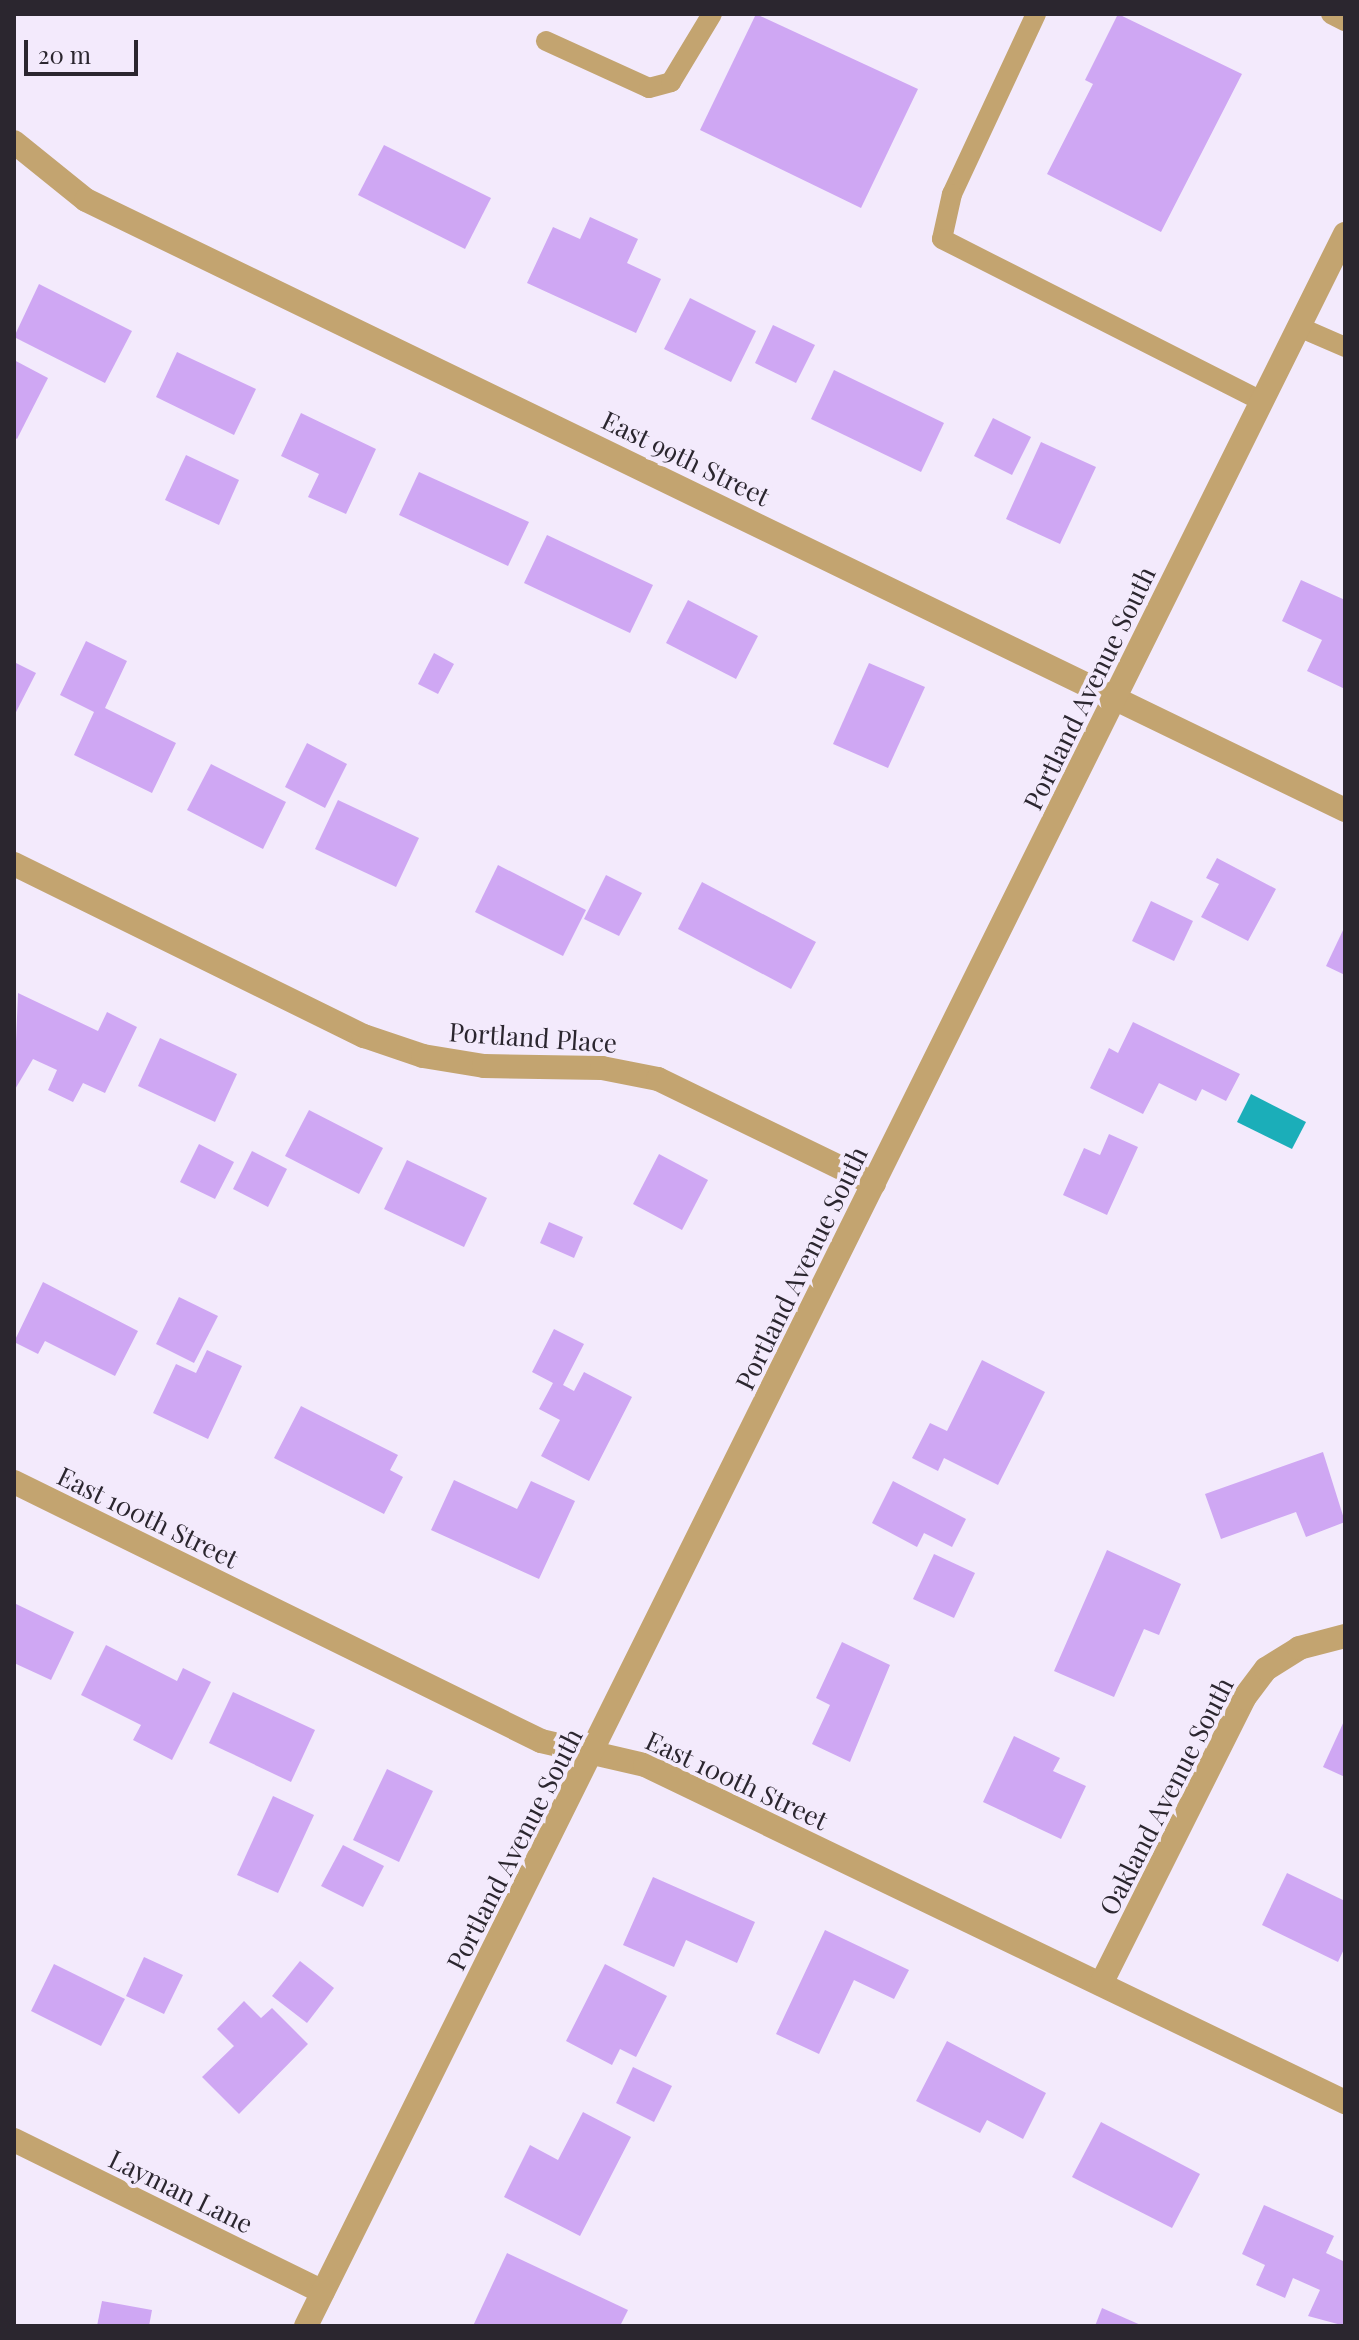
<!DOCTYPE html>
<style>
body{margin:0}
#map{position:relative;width:1359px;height:2340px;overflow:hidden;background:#f3eafc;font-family:"Playfair Display",serif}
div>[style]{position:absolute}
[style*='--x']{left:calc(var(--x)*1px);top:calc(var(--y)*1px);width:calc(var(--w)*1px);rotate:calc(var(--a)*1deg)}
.water>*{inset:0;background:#1baeb9}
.building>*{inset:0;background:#cfa7f3}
.service>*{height:20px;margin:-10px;padding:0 10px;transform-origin:10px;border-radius:10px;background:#c3a470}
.minor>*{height:24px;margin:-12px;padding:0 12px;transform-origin:12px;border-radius:12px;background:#c3a470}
.tertiary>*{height:24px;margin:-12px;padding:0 12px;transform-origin:12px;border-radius:12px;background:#c3a470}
span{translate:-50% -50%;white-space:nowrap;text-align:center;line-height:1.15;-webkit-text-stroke:8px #f3eafc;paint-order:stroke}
.street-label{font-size:26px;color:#2b262f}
.frame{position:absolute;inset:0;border:16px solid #2b262f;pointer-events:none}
.scale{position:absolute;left:24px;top:40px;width:114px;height:36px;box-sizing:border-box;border:4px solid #2b262f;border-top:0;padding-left:10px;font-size:24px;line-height:28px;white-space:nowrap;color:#2b262f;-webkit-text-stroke:6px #f3eafc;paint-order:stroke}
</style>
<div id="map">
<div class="water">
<div style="clip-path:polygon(1251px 1094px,1306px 1122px,1292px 1149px,1237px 1122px)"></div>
</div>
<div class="building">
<div style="clip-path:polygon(756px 14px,918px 89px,861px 208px,700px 130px)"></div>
<div style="clip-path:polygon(1118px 14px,1242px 74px,1161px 232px,1047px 174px,1093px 84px,1085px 80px)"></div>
<div style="clip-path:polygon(384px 145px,491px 198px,465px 249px,358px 195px)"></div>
<div style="clip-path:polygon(590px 217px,638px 239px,627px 263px,661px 279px,636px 333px,527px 283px,553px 227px,580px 239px)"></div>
<div style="clip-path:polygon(39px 284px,132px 331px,105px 383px,14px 337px)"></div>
<div style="clip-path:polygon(690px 298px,756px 331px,731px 382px,664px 349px)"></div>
<div style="clip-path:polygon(773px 325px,815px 345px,796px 383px,755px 363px)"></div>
<div style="clip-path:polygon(177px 352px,256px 389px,234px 435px,156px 397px)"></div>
<div style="clip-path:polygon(14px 360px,48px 378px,17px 439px,14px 437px)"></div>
<div style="clip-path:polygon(834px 370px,944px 423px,921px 472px,811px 419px)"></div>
<div style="clip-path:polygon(301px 413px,376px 449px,346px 514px,308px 497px,319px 474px,281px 456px)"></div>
<div style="clip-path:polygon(993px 418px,1031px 437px,1012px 475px,974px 456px)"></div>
<div style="clip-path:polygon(1041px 442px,1096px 467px,1060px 544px,1006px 519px)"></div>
<div style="clip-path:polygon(186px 455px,239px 480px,219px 525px,165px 500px)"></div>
<div style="clip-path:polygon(419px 472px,529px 522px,508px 566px,399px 515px)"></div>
<div style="clip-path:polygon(547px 535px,653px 585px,630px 633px,524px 583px)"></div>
<div style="clip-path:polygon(1301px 580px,1345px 600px,1345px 689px,1307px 671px,1322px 640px,1282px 621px)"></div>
<div style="clip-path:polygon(688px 600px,758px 636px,736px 679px,666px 643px)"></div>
<div style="clip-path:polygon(86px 641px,127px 661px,105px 708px,176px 743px,152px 793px,74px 755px,94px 712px,60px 695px)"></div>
<div style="clip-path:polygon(434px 653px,454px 664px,438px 694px,418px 684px)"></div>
<div style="clip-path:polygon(14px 662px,36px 673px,14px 716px)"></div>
<div style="clip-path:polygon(869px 663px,925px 687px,888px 768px,833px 744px)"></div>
<div style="clip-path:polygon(307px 743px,347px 764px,325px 808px,285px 787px)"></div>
<div style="clip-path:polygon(211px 764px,286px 802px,263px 849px,187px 810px)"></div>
<div style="clip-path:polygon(338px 800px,419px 838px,396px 887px,315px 849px)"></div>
<div style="clip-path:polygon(1217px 858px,1276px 889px,1248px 941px,1201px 917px,1219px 884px,1206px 878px)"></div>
<div style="clip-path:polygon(498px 865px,586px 910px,563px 956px,475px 912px)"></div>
<div style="clip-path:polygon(606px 875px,642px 893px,619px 936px,584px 919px)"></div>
<div style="clip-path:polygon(702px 882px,816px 942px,791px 989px,678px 929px)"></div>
<div style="clip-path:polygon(1151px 901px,1193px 921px,1174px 961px,1132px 941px)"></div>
<div style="clip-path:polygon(1345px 926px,1345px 975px,1326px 966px)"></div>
<div style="clip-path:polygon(18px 993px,98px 1031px,107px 1012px,137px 1027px,105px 1093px,83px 1083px,73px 1102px,48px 1090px,57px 1070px,33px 1059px,14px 1091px)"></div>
<div style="clip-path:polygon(1133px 1022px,1240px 1074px,1226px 1101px,1202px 1089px,1196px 1101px,1159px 1083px,1143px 1114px,1090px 1088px,1109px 1048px,1118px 1053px)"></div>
<div style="clip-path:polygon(160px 1038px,237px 1074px,215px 1122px,138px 1086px)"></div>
<div style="clip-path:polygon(309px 1110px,383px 1148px,359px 1194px,285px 1156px)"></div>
<div style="clip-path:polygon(1109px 1134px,1138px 1147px,1107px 1215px,1063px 1195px,1084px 1148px,1100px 1155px)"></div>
<div style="clip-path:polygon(199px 1144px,234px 1162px,215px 1199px,180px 1182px)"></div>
<div style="clip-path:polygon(252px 1151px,287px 1169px,268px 1207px,233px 1189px)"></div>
<div style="clip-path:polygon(659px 1154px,708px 1180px,682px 1230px,633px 1204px)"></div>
<div style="clip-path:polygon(407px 1160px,487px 1198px,464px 1247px,384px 1209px)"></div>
<div style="clip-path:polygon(549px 1222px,583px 1237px,574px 1258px,540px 1243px)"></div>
<div style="clip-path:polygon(43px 1282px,138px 1331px,115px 1376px,45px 1341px,38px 1354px,14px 1342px)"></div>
<div style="clip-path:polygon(179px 1297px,218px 1316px,194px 1363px,156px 1344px)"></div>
<div style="clip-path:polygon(554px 1329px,584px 1344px,563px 1385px,574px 1391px,584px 1372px,632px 1397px,589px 1481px,541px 1456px,560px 1420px,539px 1409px,553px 1383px,532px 1372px)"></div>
<div style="clip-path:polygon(207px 1350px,242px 1366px,208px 1439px,153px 1413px,176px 1364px,196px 1373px)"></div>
<div style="clip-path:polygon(982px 1360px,1045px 1392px,998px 1485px,944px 1458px,938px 1471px,912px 1458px,930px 1423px,947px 1431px)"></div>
<div style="clip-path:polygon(301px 1406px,398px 1455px,390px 1470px,403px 1477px,384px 1514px,274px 1458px)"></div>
<div style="clip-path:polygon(1323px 1452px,1345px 1522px,1306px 1537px,1296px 1512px,1221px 1539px,1205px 1494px)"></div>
<div style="clip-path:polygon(454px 1480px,517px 1509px,531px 1481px,575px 1501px,539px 1579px,431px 1530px)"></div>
<div style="clip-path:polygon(893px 1481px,966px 1519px,952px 1547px,924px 1533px,917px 1547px,872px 1523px)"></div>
<div style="clip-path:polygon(1107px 1550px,1181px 1584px,1159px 1635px,1144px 1629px,1114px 1697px,1054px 1671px)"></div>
<div style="clip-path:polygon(934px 1554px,975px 1573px,954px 1618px,913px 1599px)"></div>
<div style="clip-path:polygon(14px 1603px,74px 1632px,51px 1680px,14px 1663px)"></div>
<div style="clip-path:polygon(842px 1642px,890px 1665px,850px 1762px,812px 1744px,830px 1705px,816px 1698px)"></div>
<div style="clip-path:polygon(106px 1645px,177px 1681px,183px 1668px,211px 1682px,172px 1760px,133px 1740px,141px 1725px,81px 1695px)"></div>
<div style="clip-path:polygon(233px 1692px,315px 1730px,291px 1782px,209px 1743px)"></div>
<div style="clip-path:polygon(1345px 1719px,1345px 1777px,1323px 1767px)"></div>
<div style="clip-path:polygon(1014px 1736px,1060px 1758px,1053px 1771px,1086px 1786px,1061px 1839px,983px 1802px)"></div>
<div style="clip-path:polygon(387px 1769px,433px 1791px,399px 1862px,353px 1840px)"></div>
<div style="clip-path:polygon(273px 1796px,314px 1815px,278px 1893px,237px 1875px)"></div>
<div style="clip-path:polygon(343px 1845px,384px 1866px,363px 1907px,321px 1886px)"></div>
<div style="clip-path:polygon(1287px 1873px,1345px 1901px,1345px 1947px,1338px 1962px,1262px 1925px)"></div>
<div style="clip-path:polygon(653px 1877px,755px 1922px,737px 1963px,686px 1940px,674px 1967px,623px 1945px)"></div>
<div style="clip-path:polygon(825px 1930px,909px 1970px,894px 1999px,854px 1980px,819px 2054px,776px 2034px)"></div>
<div style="clip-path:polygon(144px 1957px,183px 1975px,164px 2014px,126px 1996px)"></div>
<div style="clip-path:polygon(300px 1961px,334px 1988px,307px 2023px,272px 1996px)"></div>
<div style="clip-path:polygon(54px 1964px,125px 1999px,101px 2046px,31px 2011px)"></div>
<div style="clip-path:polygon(605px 1964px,667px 1996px,636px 2057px,620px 2049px,612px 2065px,566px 2041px)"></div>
<div style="clip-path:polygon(244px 2001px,261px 2018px,272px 2008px,308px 2044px,239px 2114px,202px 2077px,234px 2046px,217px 2029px)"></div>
<div style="clip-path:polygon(947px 2041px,1046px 2093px,1023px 2139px,987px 2120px,980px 2133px,916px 2101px)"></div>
<div style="clip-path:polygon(633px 2067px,672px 2086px,654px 2122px,616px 2103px)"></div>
<div style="clip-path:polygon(583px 2112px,631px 2137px,580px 2236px,504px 2197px,530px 2145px,558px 2160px)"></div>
<div style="clip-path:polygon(1101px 2122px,1200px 2174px,1172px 2228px,1072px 2177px)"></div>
<div style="clip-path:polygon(1264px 2205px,1334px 2236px,1326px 2253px,1345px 2262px,1345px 2326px,1308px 2316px,1320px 2290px,1293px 2278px,1285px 2298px,1256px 2285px,1265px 2265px,1242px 2254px)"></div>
<div style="clip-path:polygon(507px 2253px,628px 2310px,620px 2326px,473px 2326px)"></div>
<div style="clip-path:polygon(102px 2301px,152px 2310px,149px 2326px,97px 2326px)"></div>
<div style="clip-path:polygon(1102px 2308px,1143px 2326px,1095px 2326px)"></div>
</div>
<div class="service">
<div style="--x:1036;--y:14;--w:199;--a:115"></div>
<div style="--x:952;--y:194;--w:46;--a:102.5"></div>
<div style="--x:942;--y:239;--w:359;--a:26.9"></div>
<div style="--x:1331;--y:14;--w:16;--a:27"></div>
<div style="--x:546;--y:41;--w:113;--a:24.5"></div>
<div style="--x:649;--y:88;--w:23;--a:-15"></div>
<div style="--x:671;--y:82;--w:79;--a:-58.9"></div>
<div style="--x:1299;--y:327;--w:50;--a:23.5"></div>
</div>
<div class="minor">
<div style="--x:14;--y:142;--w:92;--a:38.9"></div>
<div style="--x:86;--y:200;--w:1399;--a:25.85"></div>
<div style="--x:14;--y:864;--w:390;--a:26.2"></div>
<div style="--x:364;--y:1036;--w:62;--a:18.7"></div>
<div style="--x:423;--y:1056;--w:62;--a:9.3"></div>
<div style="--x:484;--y:1066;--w:118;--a:1"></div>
<div style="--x:602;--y:1068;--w:57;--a:11.1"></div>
<div style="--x:658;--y:1079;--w:240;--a:25.9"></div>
<div style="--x:14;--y:1482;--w:587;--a:26.17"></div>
<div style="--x:541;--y:1741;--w:107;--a:13"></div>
<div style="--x:645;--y:1765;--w:777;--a:25.71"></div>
<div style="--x:1101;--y:1984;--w:320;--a:-63.4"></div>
<div style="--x:1244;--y:1698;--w:36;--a:-53"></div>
<div style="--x:1266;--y:1669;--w:39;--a:-32"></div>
<div style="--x:1299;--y:1648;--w:48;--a:-14.6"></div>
<div style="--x:14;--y:2140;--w:344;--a:26.2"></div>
</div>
<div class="tertiary">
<div style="--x:306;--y:2326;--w:2336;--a:-63.59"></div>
</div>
<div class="street-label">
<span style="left:686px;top:458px;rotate:26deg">East 99th Street</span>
<span style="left:1089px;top:688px;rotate:-64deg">Portland Avenue South</span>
<span style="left:533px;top:1037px;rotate:4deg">Portland Place</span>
<span style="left:801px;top:1268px;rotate:-64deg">Portland Avenue South</span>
<span style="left:148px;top:1517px;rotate:26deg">East 100th Street</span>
<span style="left:737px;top:1780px;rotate:25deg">East 100th Street</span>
<span style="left:1166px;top:1796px;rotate:-63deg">Oakland Avenue South</span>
<span style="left:514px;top:1849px;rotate:-63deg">Portland Avenue South</span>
<span style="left:181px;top:2191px;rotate:26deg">Layman Lane</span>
</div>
<div class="frame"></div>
<div class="scale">20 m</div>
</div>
